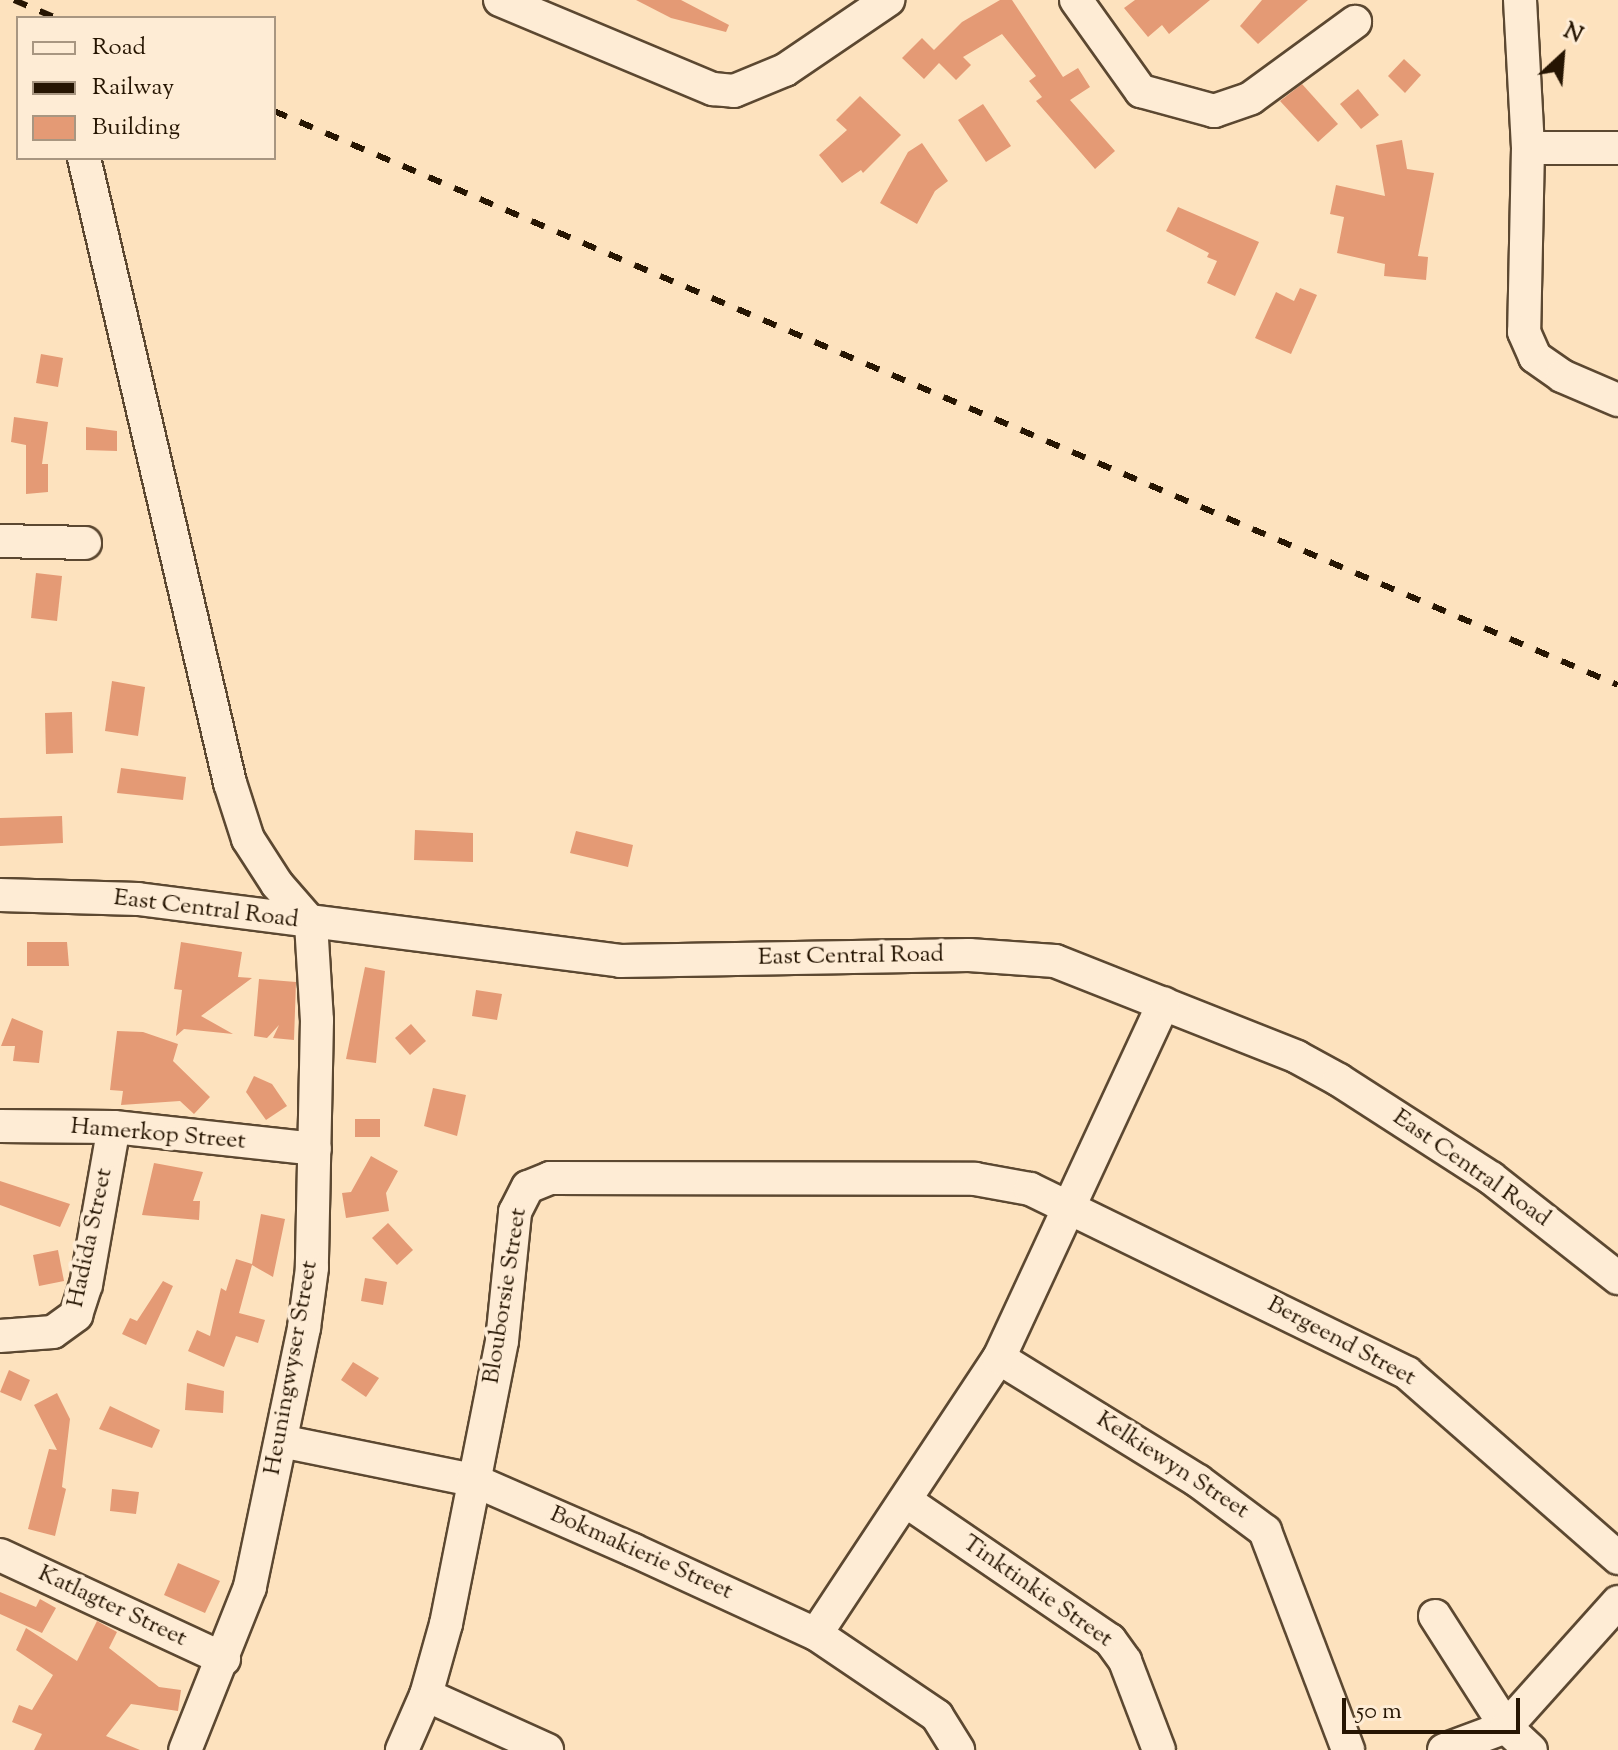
<!DOCTYPE html>
<style>
body{margin:0}
#map{position:relative;width:1618px;height:1750px;overflow:hidden;background:#fde2be;font-family:"Sorts Mill Goudy",serif}
div>[style]{position:absolute}
[style*='--x']{left:calc(var(--x)*1px);top:calc(var(--y)*1px);width:calc(var(--w)*1px);rotate:calc(var(--a)*1deg)}
.building>*{inset:0;background:#e49a75}
.roads{filter:drop-shadow(2px 0 #5c4831) drop-shadow(-2px 0 #5c4831) drop-shadow(0 2px #5c4831) drop-shadow(0 -2px #5c4831)}
.minor>*{height:32px;margin:-16px;padding:0 16px;transform-origin:16px;border-radius:16px;background:#feecd5}
.rail>*{height:6px;margin-top:-3px;transform-origin:0;background:repeating-linear-gradient(90deg,#261502 0 14px,transparent 0 28px)}
span{translate:-50% -50%;white-space:nowrap;text-align:center;line-height:1.15;-webkit-text-stroke:8px #feecd5;paint-order:stroke}
.street-label{font-size:24px;color:#261502}
.legend{position:absolute;left:16px;top:16px;width:260px;height:144px;box-sizing:border-box;background:#feecd5;border:2px solid #a89681;margin:0;padding:10px 14px;list-style:none;font-size:24px;color:#261502}
.legend li{display:flex;align-items:center;gap:16px;height:40px}
.legend b{width:40px;border:2px solid #a89681}
.north{position:absolute;left:1522px;top:16px;width:80px;height:80px;-webkit-text-stroke:6px #feecd5;paint-order:stroke;rotate:26deg;font-size:22px;font-weight:700;line-height:32px;text-align:center;color:#261502}
.north::after{content:'';display:block;margin:auto;width:28px;height:36px;background:#261502;clip-path:polygon(50% 0,100% 100%,50% 72%,0 100%)}
.scale{position:absolute;left:1342px;top:1698px;width:178px;height:36px;box-sizing:border-box;border:4px solid #261502;border-top:0;padding-left:10px;font-size:24px;line-height:28px;white-space:nowrap;color:#261502;-webkit-text-stroke:6px #feecd5;paint-order:stroke}
</style>
<div id="map">
<div class="building">
<div style="clip-path:polygon(636px 0,681px 0,729px 25px,726px 32px,671px 18px)"></div>
<div style="clip-path:polygon(1000px 0,1012px 0,1063px 77px,1078px 68px,1090px 87px,1070px 100px,1115px 151px,1095px 169px,1036px 101px,1042px 97px,1029px 81px,1036px 76px,1002px 34px,963px 57px,971px 65px,956px 80px,939px 63px,924px 79px,902px 58px,922px 38px,934px 50px,962px 22px)"></div>
<div style="clip-path:polygon(1135px 0,1210px 0,1169px 34px,1162px 25px,1148px 37px,1124px 8px)"></div>
<div style="clip-path:polygon(1262px 0,1308px 0,1258px 44px,1240px 26px)"></div>
<div style="clip-path:polygon(1404px 59px,1421px 75px,1405px 93px,1388px 76px)"></div>
<div style="clip-path:polygon(1302px 84px,1338px 124px,1318px 142px,1280px 101px)"></div>
<div style="clip-path:polygon(1358px 89px,1379px 115px,1361px 129px,1340px 104px)"></div>
<div style="clip-path:polygon(860px 96px,901px 135px,863px 173px,861px 170px,842px 183px,819px 155px,847px 130px,836px 120px)"></div>
<div style="clip-path:polygon(983px 104px,1011px 146px,986px 162px,958px 120px)"></div>
<div style="clip-path:polygon(1402px 140px,1407px 169px,1434px 173px,1418px 256px,1428px 257px,1426px 280px,1384px 276px,1385px 264px,1337px 253px,1344px 217px,1330px 214px,1336px 185px,1385px 196px,1376px 145px)"></div>
<div style="clip-path:polygon(922px 143px,948px 181px,935px 191px,917px 224px,880px 203px,908px 152px)"></div>
<div style="clip-path:polygon(1178px 207px,1259px 242px,1235px 296px,1207px 283px,1217px 261px,1207px 257px,1209px 253px,1166px 231px)"></div>
<div style="clip-path:polygon(1300px 288px,1317px 295px,1291px 354px,1255px 338px,1276px 292px,1294px 301px)"></div>
<div style="clip-path:polygon(41px 354px,63px 358px,58px 387px,36px 383px)"></div>
<div style="clip-path:polygon(14px 417px,48px 422px,42px 464px,48px 464px,48px 492px,26px 494px,26px 445px,11px 442px)"></div>
<div style="clip-path:polygon(86px 427px,117px 431px,117px 451px,86px 450px)"></div>
<div style="clip-path:polygon(36px 573px,62px 576px,57px 621px,31px 618px)"></div>
<div style="clip-path:polygon(112px 681px,145px 687px,138px 736px,105px 731px)"></div>
<div style="clip-path:polygon(72px 712px,73px 753px,46px 754px,45px 713px)"></div>
<div style="clip-path:polygon(121px 768px,186px 777px,183px 800px,117px 793px)"></div>
<div style="clip-path:polygon(62px 816px,63px 843px,0 846px,0 818px)"></div>
<div style="clip-path:polygon(415px 830px,473px 833px,473px 862px,414px 860px)"></div>
<div style="clip-path:polygon(576px 831px,633px 845px,628px 867px,570px 853px)"></div>
<div style="clip-path:polygon(27px 942px,67px 942px,69px 966px,27px 966px)"></div>
<div style="clip-path:polygon(181px 942px,242px 952px,238px 977px,252px 978px,201px 1016px,233px 1034px,184px 1029px,176px 1036px,182px 990px,174px 989px)"></div>
<div style="clip-path:polygon(365px 967px,385px 971px,376px 1063px,346px 1059px)"></div>
<div style="clip-path:polygon(259px 979px,296px 982px,294px 1040px,273px 1038px,279px 1025px,267px 1038px,254px 1036px)"></div>
<div style="clip-path:polygon(476px 990px,502px 994px,497px 1020px,472px 1016px)"></div>
<div style="clip-path:polygon(12px 1018px,43px 1031px,39px 1063px,13px 1061px,15px 1046px,1px 1046px)"></div>
<div style="clip-path:polygon(411px 1024px,426px 1041px,410px 1055px,395px 1038px)"></div>
<div style="clip-path:polygon(117px 1031px,143px 1032px,178px 1044px,173px 1061px,210px 1097px,194px 1114px,180px 1101px,121px 1105px,123px 1091px,110px 1090px)"></div>
<div style="clip-path:polygon(254px 1076px,272px 1084px,287px 1106px,266px 1120px,246px 1092px)"></div>
<div style="clip-path:polygon(433px 1088px,466px 1095px,457px 1136px,424px 1126px)"></div>
<div style="clip-path:polygon(355px 1119px,380px 1119px,380px 1137px,355px 1137px)"></div>
<div style="clip-path:polygon(371px 1156px,398px 1171px,386px 1193px,389px 1211px,346px 1218px,342px 1193px,351px 1192px)"></div>
<div style="clip-path:polygon(154px 1163px,203px 1172px,193px 1201px,200px 1201px,199px 1220px,142px 1215px)"></div>
<div style="clip-path:polygon(0 1181px,70px 1204px,60px 1227px,0 1205px)"></div>
<div style="clip-path:polygon(261px 1214px,285px 1219px,273px 1277px,252px 1265px,239px 1313px,265px 1320px,258px 1343px,236px 1336px,224px 1367px,188px 1351px,197px 1330px,210px 1336px,221px 1288px,226px 1291px,236px 1259px,252px 1264px)"></div>
<div style="clip-path:polygon(388px 1223px,413px 1250px,397px 1265px,372px 1238px)"></div>
<div style="clip-path:polygon(58px 1250px,64px 1281px,39px 1286px,33px 1255px)"></div>
<div style="clip-path:polygon(365px 1278px,387px 1282px,383px 1305px,361px 1301px)"></div>
<div style="clip-path:polygon(163px 1281px,173px 1286px,146px 1345px,122px 1334px,130px 1318px,137px 1321px)"></div>
<div style="clip-path:polygon(353px 1362px,379px 1378px,366px 1397px,341px 1380px)"></div>
<div style="clip-path:polygon(9px 1370px,30px 1380px,21px 1401px,0 1392px)"></div>
<div style="clip-path:polygon(187px 1383px,224px 1391px,223px 1413px,185px 1410px)"></div>
<div style="clip-path:polygon(57px 1393px,70px 1419px,62px 1487px,66px 1489px,55px 1536px,28px 1529px,49px 1449px,57px 1450px,34px 1405px)"></div>
<div style="clip-path:polygon(110px 1406px,160px 1430px,152px 1448px,99px 1429px)"></div>
<div style="clip-path:polygon(112px 1489px,139px 1492px,136px 1514px,110px 1511px)"></div>
<div style="clip-path:polygon(178px 1563px,220px 1581px,205px 1613px,164px 1595px)"></div>
<div style="clip-path:polygon(0 1592px,36px 1607px,40px 1599px,56px 1608px,42px 1633px,0 1614px)"></div>
<div style="clip-path:polygon(97px 1621px,117px 1632px,109px 1648px,159px 1687px,181px 1690px,178px 1711px,131px 1704px,106px 1736px,140px 1750px,34px 1750px,42px 1734px,12px 1722px,19px 1705px,32px 1710px,53px 1675px,16px 1650px,26px 1628px,77px 1661px)"></div>
</div>
<div class="roads">
<div class="minor">
<div style="--x:500;--y:0;--w:231;--a:22.7"></div>
<div style="--x:713;--y:89;--w:21;--a:5"></div>
<div style="--x:734;--y:91;--w:55;--a:-22.4"></div>
<div style="--x:785;--y:70;--w:125;--a:-34.2"></div>
<div style="--x:1076;--y:0;--w:112;--a:54.5"></div>
<div style="--x:1141;--y:91;--w:76;--a:15.3"></div>
<div style="--x:1214;--y:111;--w:39;--a:-19"></div>
<div style="--x:1251;--y:98;--w:129;--a:-36.2"></div>
<div style="--x:1520;--y:0;--w:148;--a:86.9"></div>
<div style="--x:1528;--y:148;--w:184;--a:91.2"></div>
<div style="--x:1524;--y:332;--w:27;--a:66"></div>
<div style="--x:1535;--y:357;--w:33;--a:35"></div>
<div style="--x:1562;--y:376;--w:61;--a:23.2"></div>
<div style="--x:1528;--y:148;--w:90;--a:0"></div>
<div style="--x:84;--y:158;--w:642;--a:76.85"></div>
<div style="--x:230;--y:783;--w:59;--a:72.2"></div>
<div style="--x:248;--y:839;--w:54;--a:57.2"></div>
<div style="--x:277;--y:884;--w:52;--a:48.9"></div>
<div style="--x:311;--y:923;--w:97;--a:86.5"></div>
<div style="--x:317;--y:1020;--w:248;--a:91.2"></div>
<div style="--x:312;--y:1268;--w:61;--a:97.6"></div>
<div style="--x:304;--y:1328;--w:265;--a:101.8"></div>
<div style="--x:250;--y:1587;--w:175;--a:111.7"></div>
<div style="--x:0;--y:541;--w:85;--a:1.3"></div>
<div style="--x:0;--y:895;--w:138;--a:1.7"></div>
<div style="--x:138;--y:899;--w:486;--a:7.3"></div>
<div style="--x:620;--y:961;--w:349;--a:-1"></div>
<div style="--x:969;--y:955;--w:86;--a:4"></div>
<div style="--x:1055;--y:961;--w:260;--a:21.6"></div>
<div style="--x:1297;--y:1057;--w:48;--a:28.7"></div>
<div style="--x:1339;--y:1080;--w:181;--a:32.8"></div>
<div style="--x:1491;--y:1178;--w:162;--a:38.2"></div>
<div style="--x:0;--y:1126;--w:114;--a:0.5"></div>
<div style="--x:114;--y:1127;--w:202;--a:6.2"></div>
<div style="--x:0;--y:1336;--w:53;--a:-4.3"></div>
<div style="--x:53;--y:1332;--w:29;--a:-36"></div>
<div style="--x:76;--y:1315;--w:32;--a:-72"></div>
<div style="--x:86;--y:1285;--w:160;--a:-80"></div>
<div style="--x:999;--y:1358;--w:234;--a:31.7"></div>
<div style="--x:1198;--y:1481;--w:84;--a:36.7"></div>
<div style="--x:1265;--y:1531;--w:234;--a:69.2"></div>
<div style="--x:281;--y:1441;--w:196;--a:11.5"></div>
<div style="--x:473;--y:1480;--w:175;--a:23.6"></div>
<div style="--x:633;--y:1550;--w:201;--a:24.7"></div>
<div style="--x:816;--y:1634;--w:146;--a:34.1"></div>
<div style="--x:937;--y:1716;--w:40;--a:58"></div>
<div style="--x:906;--y:1501;--w:247;--a:34.3"></div>
<div style="--x:1110;--y:1640;--w:26;--a:54"></div>
<div style="--x:1125;--y:1661;--w:95;--a:69.1"></div>
<div style="--x:0;--y:1555;--w:247;--a:24.9"></div>
<div style="--x:1435;--y:1616;--w:132;--a:57.4"></div>
<div style="--x:1506;--y:1727;--w:34;--a:43"></div>
<div style="--x:816;--y:1634;--w:331;--a:-56.5"></div>
<div style="--x:999;--y:1358;--w:391;--a:-65.1"></div>
<div style="--x:426;--y:1695;--w:133;--a:24.4"></div>
<div style="--x:402;--y:1750;--w:60;--a:-66.4"></div>
<div style="--x:426;--y:1695;--w:74;--a:-74.3"></div>
<div style="--x:446;--y:1624;--w:288;--a:-78.8"></div>
<div style="--x:502;--y:1341;--w:130;--a:-84.2"></div>
<div style="--x:515;--y:1212;--w:28;--a:-63"></div>
<div style="--x:528;--y:1187;--w:24;--a:-22"></div>
<div style="--x:550;--y:1178;--w:425;--a:0.1"></div>
<div style="--x:975;--y:1179;--w:56;--a:10.3"></div>
<div style="--x:1030;--y:1189;--w:420;--a:26"></div>
<div style="--x:1407;--y:1373;--w:281;--a:41.2"></div>
<div style="--x:1444;--y:1750;--w:66;--a:-20.4"></div>
<div style="--x:1506;--y:1727;--w:168;--a:-48.1"></div>
</div>
</div>
<div class="rail">
<div style="--x:14;--y:0;--w:46;--a:23.2"></div>
<div style="--x:274;--y:111;--w:1461;--a:23.13"></div>
</div>
<div class="street-label">
<span style="left:206px;top:910px;rotate:7deg">East Central Road</span>
<span style="left:851px;top:957px;rotate:-1deg">East Central Road</span>
<span style="left:158px;top:1135px;rotate:5deg">Hamerkop Street</span>
<span style="left:1471px;top:1169px;rotate:35deg">East Central Road</span>
<span style="left:91px;top:1238px;rotate:-78deg">Hadida Street</span>
<span style="left:506px;top:1296px;rotate:-81deg">Blouborsie Street</span>
<span style="left:1341px;top:1342px;rotate:28deg">Bergeend Street</span>
<span style="left:292px;top:1368px;rotate:-80deg">Heuningwyser Street</span>
<span style="left:1172px;top:1466px;rotate:33deg">Kelkiewyn Street</span>
<span style="left:641px;top:1554px;rotate:24deg">Bokmakierie Street</span>
<span style="left:1037px;top:1592px;rotate:35deg">Tinktinkie Street</span>
<span style="left:112px;top:1607px;rotate:25deg">Katlagter Street</span>
</div>
<ul class="legend">
<li><b style="height:10px;background:#feecd5"></b>Road</li>
<li><b style="height:10px;background:#261502"></b>Railway</li>
<li><b style="height:22px;background:#e49a75"></b>Building</li>
</ul>
<div class="north">N</div>
<div class="scale">50 m</div>
</div>
